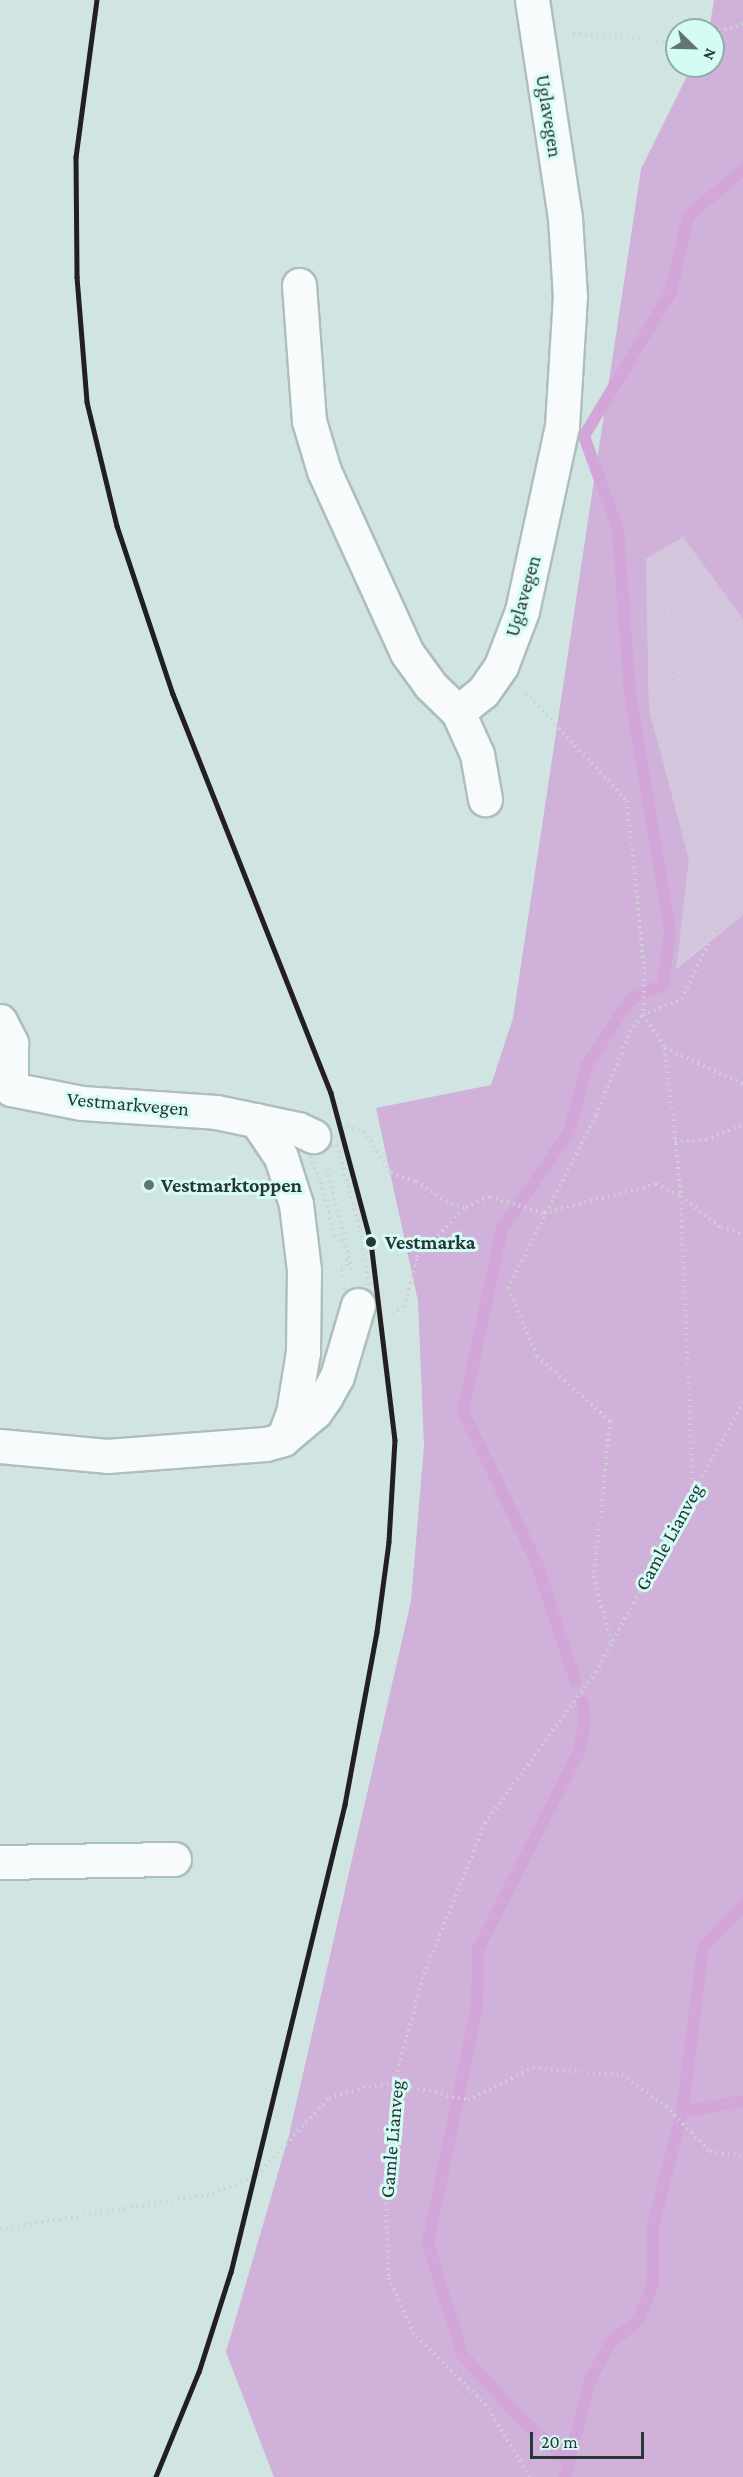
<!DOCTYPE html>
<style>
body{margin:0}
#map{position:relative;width:743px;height:2477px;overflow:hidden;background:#d0e5e2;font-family:"Crimson Pro",serif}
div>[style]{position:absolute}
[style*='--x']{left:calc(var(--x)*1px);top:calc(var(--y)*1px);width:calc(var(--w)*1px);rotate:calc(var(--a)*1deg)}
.green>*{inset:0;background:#d3c5dc}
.forest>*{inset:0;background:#cfb1d9}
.stream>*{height:12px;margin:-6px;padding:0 6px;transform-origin:6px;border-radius:6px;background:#d2a6d9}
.path>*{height:4px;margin-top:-2px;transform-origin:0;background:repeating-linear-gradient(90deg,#cdd3d3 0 1.5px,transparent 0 6px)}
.roads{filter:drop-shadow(2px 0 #adbebc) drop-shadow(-2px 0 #adbebc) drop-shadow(0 2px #adbebc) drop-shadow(0 -2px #adbebc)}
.minor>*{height:33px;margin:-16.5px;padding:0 16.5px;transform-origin:16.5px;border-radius:16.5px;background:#f8fbfb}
.tram-1>*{height:4.5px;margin:-2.25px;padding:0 2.25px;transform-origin:2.25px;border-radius:2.25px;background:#231f20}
.dots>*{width:16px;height:16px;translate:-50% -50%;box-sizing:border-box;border:3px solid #d4fcf5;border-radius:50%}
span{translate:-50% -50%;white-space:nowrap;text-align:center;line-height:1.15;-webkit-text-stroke:6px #d4fcf5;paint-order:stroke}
.street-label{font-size:20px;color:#283735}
.poi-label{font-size:20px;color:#283735;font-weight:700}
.left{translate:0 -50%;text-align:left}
.stop-label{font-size:20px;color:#283735;font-weight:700}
.north{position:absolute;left:665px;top:18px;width:60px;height:60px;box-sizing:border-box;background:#d4fcf5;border:2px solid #8fada8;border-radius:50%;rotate:113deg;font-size:16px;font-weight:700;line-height:24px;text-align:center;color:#283735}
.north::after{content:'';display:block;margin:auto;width:21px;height:27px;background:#637472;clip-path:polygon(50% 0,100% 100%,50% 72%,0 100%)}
.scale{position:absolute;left:530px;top:2432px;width:114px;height:27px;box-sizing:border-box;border:3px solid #283735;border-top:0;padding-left:8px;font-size:18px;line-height:21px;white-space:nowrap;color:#283735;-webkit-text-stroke:4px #d4fcf5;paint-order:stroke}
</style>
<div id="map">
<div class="green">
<div style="clip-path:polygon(683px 537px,743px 619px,743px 915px,675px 969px,689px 859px,649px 709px,646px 559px)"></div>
</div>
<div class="forest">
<div style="clip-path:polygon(714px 0,743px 0,743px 619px,683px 537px,646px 559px,649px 709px,689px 859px,676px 969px,743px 915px,743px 2477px,274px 2477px,226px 2352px,289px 2135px,411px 1601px,424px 1446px,418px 1301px,376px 1108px,491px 1085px,513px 1018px,641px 169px,692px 66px,713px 66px,713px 30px,709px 30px)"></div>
</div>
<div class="stream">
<div style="--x:576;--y:1682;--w:127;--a:-108.3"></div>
<div style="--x:536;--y:1561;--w:166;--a:-116.1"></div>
<div style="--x:463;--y:1412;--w:187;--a:-78"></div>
<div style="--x:502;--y:1229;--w:118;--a:-55.4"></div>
<div style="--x:569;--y:1132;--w:69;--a:-75"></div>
<div style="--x:587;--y:1065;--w:79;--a:-56.9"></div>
<div style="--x:630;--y:999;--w:36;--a:-23"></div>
<div style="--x:663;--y:985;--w:55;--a:-82.7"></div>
<div style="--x:670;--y:930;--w:239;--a:-99.6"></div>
<div style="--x:630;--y:694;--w:164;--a:-94.2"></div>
<div style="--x:618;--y:530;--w:100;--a:-109.9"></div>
<div style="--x:584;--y:436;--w:168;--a:-58.9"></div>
<div style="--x:671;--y:292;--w:78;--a:-77.4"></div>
<div style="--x:688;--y:216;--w:72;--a:-39.9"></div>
<div style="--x:682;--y:2112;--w:165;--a:-82.7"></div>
<div style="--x:703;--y:1948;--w:58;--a:-46.4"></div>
<div style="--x:568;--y:2461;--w:70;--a:-137.9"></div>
<div style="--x:516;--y:2414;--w:81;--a:-132"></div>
<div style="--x:462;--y:2354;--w:116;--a:-107"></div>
<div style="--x:428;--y:2243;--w:242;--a:-78.3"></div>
<div style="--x:477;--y:2006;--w:57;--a:-89"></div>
<div style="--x:478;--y:1949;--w:221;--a:-62.9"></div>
<div style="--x:579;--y:1752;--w:33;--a:-79"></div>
<div style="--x:585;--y:1720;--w:18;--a:-99"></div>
<div style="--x:565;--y:2477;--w:102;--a:-75.3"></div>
<div style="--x:591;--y:2378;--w:41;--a:-60.9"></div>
<div style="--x:611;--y:2342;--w:35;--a:-39"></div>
<div style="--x:638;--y:2320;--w:39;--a:-67"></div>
<div style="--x:653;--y:2284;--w:57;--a:-90"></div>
<div style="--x:653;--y:2227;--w:119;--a:-75.8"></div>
<div style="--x:682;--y:2112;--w:62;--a:-10.2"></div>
</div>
<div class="path">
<div style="--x:713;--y:33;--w:31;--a:-17"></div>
<div style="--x:573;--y:34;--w:104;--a:4.4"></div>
<div style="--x:526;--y:693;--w:148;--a:46.9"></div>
<div style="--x:627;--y:801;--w:167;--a:84.2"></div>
<div style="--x:644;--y:967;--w:48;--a:91.2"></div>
<div style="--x:643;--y:1015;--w:40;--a:56"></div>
<div style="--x:665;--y:1048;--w:149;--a:83.8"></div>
<div style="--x:681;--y:1196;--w:296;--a:87.7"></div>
<div style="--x:665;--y:1048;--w:86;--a:24.8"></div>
<div style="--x:346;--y:1127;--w:18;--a:13"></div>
<div style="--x:364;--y:1131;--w:50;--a:57.3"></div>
<div style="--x:391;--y:1173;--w:26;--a:18"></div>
<div style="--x:416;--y:1181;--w:42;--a:33.3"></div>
<div style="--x:451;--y:1204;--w:15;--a:11"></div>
<div style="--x:466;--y:1207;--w:26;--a:-23"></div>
<div style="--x:490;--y:1197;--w:56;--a:16.5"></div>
<div style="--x:544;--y:1213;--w:116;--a:-14.5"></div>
<div style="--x:656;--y:1184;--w:28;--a:26"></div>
<div style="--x:681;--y:1196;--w:51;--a:38.7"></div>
<div style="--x:721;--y:1228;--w:23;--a:13"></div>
<div style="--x:675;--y:1141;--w:31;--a:-2"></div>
<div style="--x:706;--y:1140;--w:40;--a:-22"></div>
<div style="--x:337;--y:1145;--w:88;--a:74.9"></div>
<div style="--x:360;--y:1230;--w:73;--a:81.3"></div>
<div style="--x:371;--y:1302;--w:25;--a:169"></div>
<div style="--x:346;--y:1307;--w:39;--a:-97"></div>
<div style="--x:341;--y:1268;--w:6;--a:-18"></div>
<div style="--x:347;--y:1266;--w:25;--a:-101"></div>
<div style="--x:342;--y:1241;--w:6;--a:171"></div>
<div style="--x:336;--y:1242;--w:64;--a:-104.5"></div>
<div style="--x:320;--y:1180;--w:27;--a:-114"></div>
<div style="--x:309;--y:1155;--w:30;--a:-20"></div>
<div style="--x:327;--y:1169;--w:106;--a:75.8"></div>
<div style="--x:392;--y:1313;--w:13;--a:-27"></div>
<div style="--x:404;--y:1307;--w:52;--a:-75.4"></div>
<div style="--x:417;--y:1257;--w:70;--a:-45.6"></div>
<div style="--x:611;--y:1642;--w:66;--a:-104.9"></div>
<div style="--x:594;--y:1578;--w:158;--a:-84.2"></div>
<div style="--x:610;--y:1421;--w:98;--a:-138.3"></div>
<div style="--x:537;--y:1356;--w:74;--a:-113.1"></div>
<div style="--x:508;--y:1288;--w:194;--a:-63"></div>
<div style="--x:596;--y:1115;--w:90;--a:-67.7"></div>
<div style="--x:630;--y:1032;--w:21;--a:-53"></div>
<div style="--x:643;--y:1015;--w:42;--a:-22.3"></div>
<div style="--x:682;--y:999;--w:82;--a:-64.7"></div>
<div style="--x:717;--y:925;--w:159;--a:-93.6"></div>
<div style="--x:707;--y:766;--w:43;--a:-116"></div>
<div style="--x:688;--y:727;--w:142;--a:-100.1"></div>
<div style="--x:0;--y:2229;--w:216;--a:-9.3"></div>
<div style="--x:213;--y:2194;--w:48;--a:-23.4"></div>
<div style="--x:257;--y:2175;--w:105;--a:-46.9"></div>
<div style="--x:329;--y:2098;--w:42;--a:-16.7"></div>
<div style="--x:369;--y:2086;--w:25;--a:-7"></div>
<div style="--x:394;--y:2083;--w:76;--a:12.9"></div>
<div style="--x:468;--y:2100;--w:72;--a:-26.2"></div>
<div style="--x:533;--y:2068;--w:89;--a:4.5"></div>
<div style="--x:622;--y:2075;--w:54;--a:35.2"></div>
<div style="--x:666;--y:2106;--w:64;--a:46.3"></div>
<div style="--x:710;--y:2152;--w:33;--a:7"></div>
<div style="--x:530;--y:2477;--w:84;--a:-121.4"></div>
<div style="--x:486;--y:2405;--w:101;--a:-135.4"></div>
<div style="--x:414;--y:2334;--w:64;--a:-114.1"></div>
<div style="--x:388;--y:2276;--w:98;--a:-91.8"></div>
<div style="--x:385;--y:2178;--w:95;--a:-84.6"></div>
<div style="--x:394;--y:2083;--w:113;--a:-74.6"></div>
<div style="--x:424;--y:1974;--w:163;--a:-68"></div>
<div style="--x:485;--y:1823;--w:187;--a:-53.7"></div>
<div style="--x:596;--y:1672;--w:307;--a:-61.4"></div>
</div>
<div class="roads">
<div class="minor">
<div style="--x:299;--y:285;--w:136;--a:85.8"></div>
<div style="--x:309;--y:421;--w:52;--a:73.3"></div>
<div style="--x:324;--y:471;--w:200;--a:65.5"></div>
<div style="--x:407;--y:653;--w:39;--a:54"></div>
<div style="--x:430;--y:685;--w:39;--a:44"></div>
<div style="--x:458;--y:712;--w:46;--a:65.7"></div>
<div style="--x:477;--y:754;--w:46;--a:79.9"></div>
<div style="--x:458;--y:712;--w:32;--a:-39"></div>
<div style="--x:483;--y:692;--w:32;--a:-55"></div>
<div style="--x:501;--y:666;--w:59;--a:-69.1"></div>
<div style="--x:522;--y:611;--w:189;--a:-77.8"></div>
<div style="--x:562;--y:426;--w:129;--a:-86.5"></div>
<div style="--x:570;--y:297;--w:79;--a:-93.6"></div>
<div style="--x:565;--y:218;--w:220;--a:-98.6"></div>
<div style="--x:0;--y:1021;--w:25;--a:63"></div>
<div style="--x:11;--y:1043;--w:46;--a:90"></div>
<div style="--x:11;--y:1089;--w:72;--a:11.2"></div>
<div style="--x:82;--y:1103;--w:134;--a:3.8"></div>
<div style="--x:216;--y:1112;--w:84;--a:11.7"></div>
<div style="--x:298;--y:1129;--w:17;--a:25"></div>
<div style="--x:256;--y:1120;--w:45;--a:56"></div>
<div style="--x:281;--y:1157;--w:49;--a:72.3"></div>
<div style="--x:296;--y:1204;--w:66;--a:83.1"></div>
<div style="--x:304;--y:1270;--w:82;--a:90.7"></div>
<div style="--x:303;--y:1352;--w:62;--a:99.3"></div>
<div style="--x:293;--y:1413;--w:28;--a:111"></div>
<div style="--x:0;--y:1446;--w:107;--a:5.3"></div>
<div style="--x:107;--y:1456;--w:159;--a:-4.3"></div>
<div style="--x:266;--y:1444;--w:18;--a:-16"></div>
<div style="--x:283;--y:1439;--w:42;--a:-40.2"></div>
<div style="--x:315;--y:1412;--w:19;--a:-55"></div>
<div style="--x:326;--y:1396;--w:23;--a:-61"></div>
<div style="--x:337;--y:1376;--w:74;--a:-73.5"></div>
<div style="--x:0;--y:1862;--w:174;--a:-1"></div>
</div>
</div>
<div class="tram-1">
<div style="--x:97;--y:0;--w:158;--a:97.6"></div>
<div style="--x:76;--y:157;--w:120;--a:89.5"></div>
<div style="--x:77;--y:277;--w:125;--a:85.4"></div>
<div style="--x:87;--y:402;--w:128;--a:76.4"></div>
<div style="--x:117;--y:526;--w:177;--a:71.6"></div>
<div style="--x:173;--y:694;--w:429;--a:68.4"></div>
<div style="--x:331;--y:1093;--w:154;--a:75"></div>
<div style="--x:371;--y:1242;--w:199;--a:83.1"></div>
<div style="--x:395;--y:1440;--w:102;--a:93.4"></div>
<div style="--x:389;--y:1542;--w:91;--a:97.6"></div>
<div style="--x:377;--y:1632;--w:176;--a:100.5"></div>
<div style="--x:345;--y:1805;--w:481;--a:103.7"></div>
<div style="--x:231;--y:2272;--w:105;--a:107.7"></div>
<div style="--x:199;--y:2372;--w:113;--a:112.3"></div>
</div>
<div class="dots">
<div style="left:149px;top:1185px;background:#637472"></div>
<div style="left:371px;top:1242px;background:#283735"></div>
</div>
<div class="street-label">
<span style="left:549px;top:116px;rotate:81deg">Uglavegen</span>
<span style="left:523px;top:596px;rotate:-74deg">Uglavegen</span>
<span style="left:128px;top:1104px;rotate:5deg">Vestmarkvegen</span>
<span style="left:669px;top:1537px;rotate:-61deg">Gamle Lianveg</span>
<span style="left:392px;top:2139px;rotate:-85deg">Gamle Lianveg</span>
</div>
<div class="poi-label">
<span class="left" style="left:161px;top:1185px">Vestmarktoppen</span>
</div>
<div class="stop-label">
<span class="left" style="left:385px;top:1242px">Vestmarka</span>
</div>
<div class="north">N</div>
<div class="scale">20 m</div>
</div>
